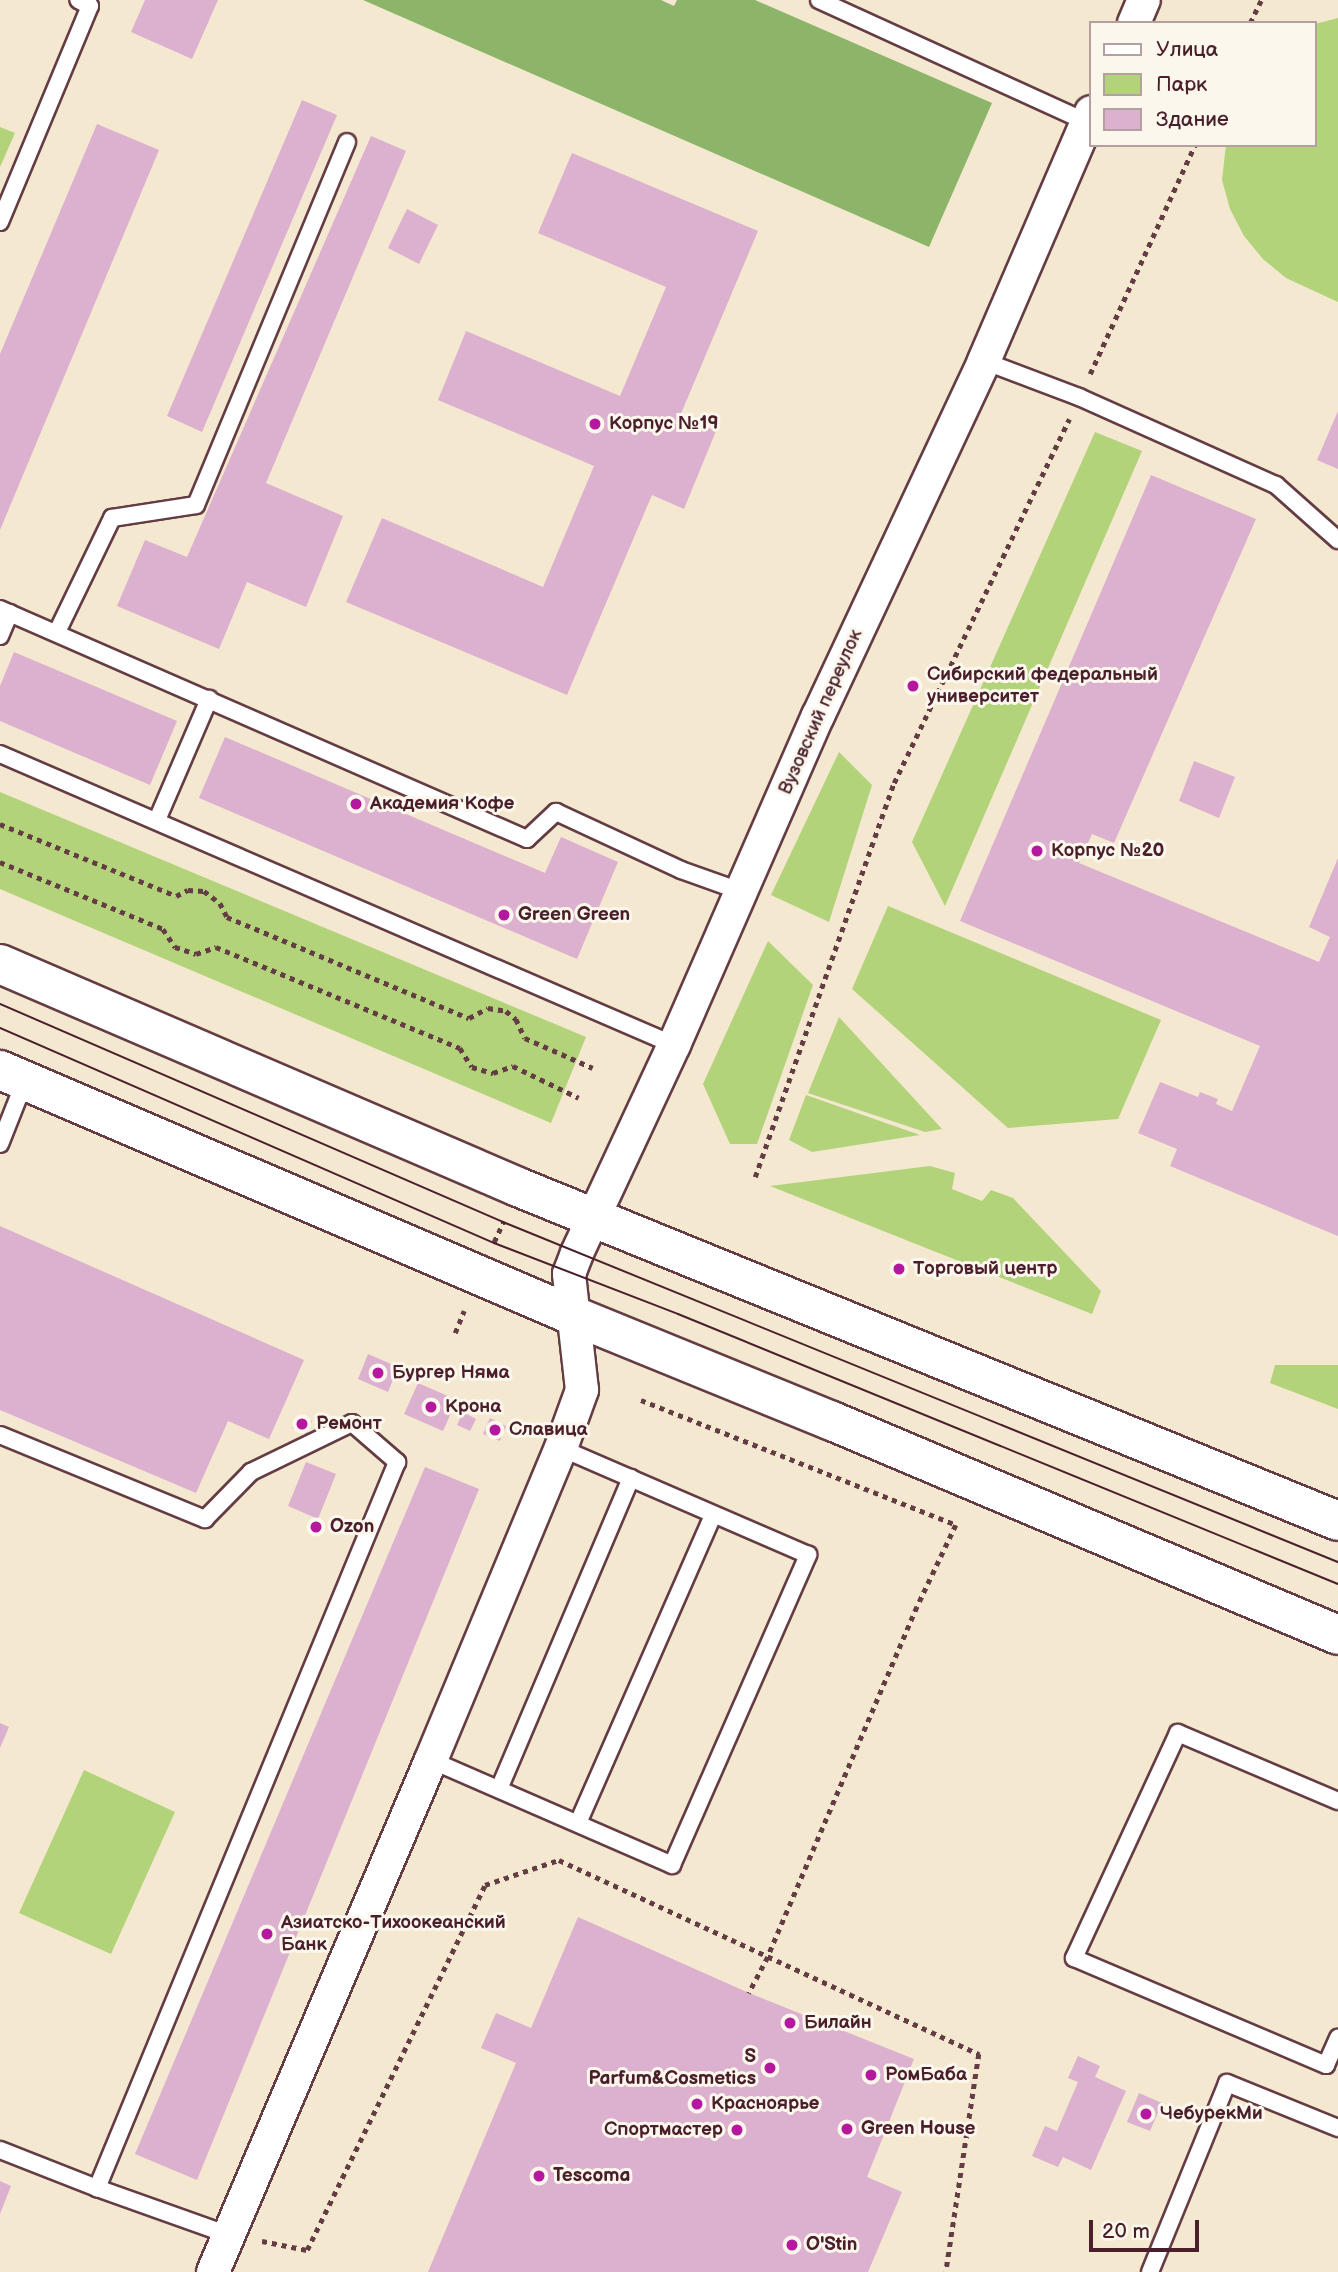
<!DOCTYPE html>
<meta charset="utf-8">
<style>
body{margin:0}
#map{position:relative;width:1338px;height:2272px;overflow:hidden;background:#f5e8d1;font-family:"Balsamiq Sans",sans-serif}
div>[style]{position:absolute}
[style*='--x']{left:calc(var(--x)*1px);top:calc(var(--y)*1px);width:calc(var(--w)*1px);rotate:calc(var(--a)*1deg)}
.green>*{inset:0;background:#b2d37a}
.forest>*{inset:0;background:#8db56a}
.building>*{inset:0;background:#dcb0cf}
.path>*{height:4.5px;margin-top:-2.25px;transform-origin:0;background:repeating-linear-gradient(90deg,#643d44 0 5px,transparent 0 10px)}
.roads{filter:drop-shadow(2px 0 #643d44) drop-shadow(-2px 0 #643d44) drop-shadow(0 2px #643d44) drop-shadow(0 -2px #643d44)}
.service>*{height:16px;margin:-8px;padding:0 8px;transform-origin:8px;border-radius:8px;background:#fff}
.minor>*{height:32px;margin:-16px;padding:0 16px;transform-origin:16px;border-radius:16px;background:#fff}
.trunk>*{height:38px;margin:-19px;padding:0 19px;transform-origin:19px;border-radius:19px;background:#fff}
.tram>*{height:2px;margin:-1px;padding:0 1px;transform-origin:1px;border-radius:1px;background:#4a1f2b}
.dots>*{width:19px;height:19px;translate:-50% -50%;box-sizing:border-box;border:4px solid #fbf7ec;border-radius:50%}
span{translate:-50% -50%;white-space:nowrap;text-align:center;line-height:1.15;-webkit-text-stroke:6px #fbf7ec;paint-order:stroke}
.poi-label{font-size:19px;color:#4a1f2b;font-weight:700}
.left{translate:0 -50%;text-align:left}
.right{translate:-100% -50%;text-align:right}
.street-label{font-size:19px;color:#4a1f2b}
.legend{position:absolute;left:1089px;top:21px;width:228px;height:126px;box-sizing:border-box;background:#fbf7ec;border:2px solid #b4a19f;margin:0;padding:9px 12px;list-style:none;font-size:21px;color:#4a1f2b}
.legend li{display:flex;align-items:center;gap:14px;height:35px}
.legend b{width:35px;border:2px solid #b4a19f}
.scale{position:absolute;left:1089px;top:2220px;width:110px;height:32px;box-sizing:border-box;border:4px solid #4a1f2b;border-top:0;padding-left:9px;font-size:21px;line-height:24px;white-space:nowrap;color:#4a1f2b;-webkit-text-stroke:5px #fbf7ec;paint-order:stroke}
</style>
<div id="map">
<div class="green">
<div style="clip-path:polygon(1338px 18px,1338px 302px,1286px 278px,1263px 259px,1244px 236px,1230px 209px,1222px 180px,1226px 145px,1315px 145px,1315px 24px)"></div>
<div style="clip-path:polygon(0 127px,15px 133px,0 167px)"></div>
<div style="clip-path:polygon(1095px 432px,1142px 451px,945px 906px,912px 842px)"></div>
<div style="clip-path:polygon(839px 752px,872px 785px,829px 922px,771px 895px)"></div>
<div style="clip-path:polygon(0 792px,586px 1037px,551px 1123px,0 889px)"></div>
<div style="clip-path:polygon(888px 906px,1161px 1020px,1118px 1119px,1008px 1128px,852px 989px)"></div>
<div style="clip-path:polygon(768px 941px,813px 985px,757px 1144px,730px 1144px,703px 1084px)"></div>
<div style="clip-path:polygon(839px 1017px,942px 1129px,925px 1132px,808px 1093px)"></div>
<div style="clip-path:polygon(806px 1095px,920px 1135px,812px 1152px,789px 1140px)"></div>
<div style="clip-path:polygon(930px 1166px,955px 1173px,952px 1189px,982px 1201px,991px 1190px,1013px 1198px,1101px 1291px,1092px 1314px,770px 1186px)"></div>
<div style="clip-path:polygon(1275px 1365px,1338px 1365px,1338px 1409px,1270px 1383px)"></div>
<div style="clip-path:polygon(84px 1770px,175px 1812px,111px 1954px,19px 1913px)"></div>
</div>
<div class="forest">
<div style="clip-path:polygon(363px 0,661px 0,674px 6px,677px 0,755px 0,992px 103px,929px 247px)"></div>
</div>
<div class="building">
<div style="clip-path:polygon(145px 0,218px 0,192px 59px,131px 32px)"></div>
<div style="clip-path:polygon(302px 100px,337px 115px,202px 432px,167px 416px)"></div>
<div style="clip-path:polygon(97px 124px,159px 150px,0 530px,0 354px)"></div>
<div style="clip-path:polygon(371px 136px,406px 151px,266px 483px,343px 516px,306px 607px,247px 582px,219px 649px,117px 606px,145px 540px,187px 557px)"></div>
<div style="clip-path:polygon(572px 153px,758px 231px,680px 416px,716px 431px,684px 509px,652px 495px,567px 695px,346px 602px,382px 518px,543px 587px,594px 466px,438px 400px,466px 331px,620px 396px,666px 287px,538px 233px)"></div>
<div style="clip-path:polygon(407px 209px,438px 225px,419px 264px,388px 248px)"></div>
<div style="clip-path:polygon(1338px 411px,1338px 469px,1317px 460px)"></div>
<div style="clip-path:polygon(1151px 475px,1256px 519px,1114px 843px,1092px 834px,1079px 863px,1319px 962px,1330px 937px,1309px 927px,1338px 858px,1338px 1236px,1170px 1166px,1177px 1149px,1138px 1133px,1160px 1082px,1198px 1097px,1200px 1092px,1218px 1099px,1216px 1104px,1232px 1111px,1260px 1046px,960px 921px)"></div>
<div style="clip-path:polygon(14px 652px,177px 721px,150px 785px,0 721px,0 686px)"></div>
<div style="clip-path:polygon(225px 737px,545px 873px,561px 837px,618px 862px,577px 959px,199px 798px)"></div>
<div style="clip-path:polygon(1194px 761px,1235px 777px,1219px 818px,1179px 801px)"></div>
<div style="clip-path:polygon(0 1226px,304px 1360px,269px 1439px,228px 1421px,196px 1493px,0 1410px)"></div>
<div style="clip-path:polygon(368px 1354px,398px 1367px,388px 1392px,358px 1379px)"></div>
<div style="clip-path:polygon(418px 1383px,457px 1400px,443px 1431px,404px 1414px)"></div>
<div style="clip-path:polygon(463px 1412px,476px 1419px,470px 1431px,457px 1425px)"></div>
<div style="clip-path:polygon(299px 1415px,312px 1421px,307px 1434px,292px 1428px)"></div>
<div style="clip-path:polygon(490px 1418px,506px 1426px,500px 1441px,483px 1434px)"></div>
<div style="clip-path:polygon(306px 1462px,336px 1474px,318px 1519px,288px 1506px)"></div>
<div style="clip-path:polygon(425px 1467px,479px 1489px,197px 2180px,135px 2154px)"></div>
<div style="clip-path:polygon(0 1723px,9px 1727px,0 1748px)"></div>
<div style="clip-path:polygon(578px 1917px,749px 1993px,914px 2059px,867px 2177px,902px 2192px,868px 2272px,428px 2272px,516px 2063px,481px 2048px,496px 2013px,531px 2028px)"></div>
<div style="clip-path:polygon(1078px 2056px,1100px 2066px,1095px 2077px,1126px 2091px,1091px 2170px,1063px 2157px,1058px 2167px,1032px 2156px,1045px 2126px,1057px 2131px,1078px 2082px,1068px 2078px)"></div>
<div style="clip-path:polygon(1139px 2093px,1162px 2103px,1150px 2131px,1127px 2122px)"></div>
<div style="clip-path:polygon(0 2181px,11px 2186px,0 2214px)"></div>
</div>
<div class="path">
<div style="--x:1250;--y:23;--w:25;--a:-64"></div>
<div style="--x:1090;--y:374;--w:252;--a:-65.4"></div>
<div style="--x:0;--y:824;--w:190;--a:22.2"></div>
<div style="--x:176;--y:896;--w:13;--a:-27"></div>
<div style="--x:188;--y:890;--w:16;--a:4"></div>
<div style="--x:204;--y:891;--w:20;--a:37"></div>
<div style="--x:220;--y:903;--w:16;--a:63"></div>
<div style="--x:227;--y:917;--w:262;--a:22.7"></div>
<div style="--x:469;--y:1018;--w:21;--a:-28"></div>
<div style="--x:488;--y:1008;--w:18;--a:9"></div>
<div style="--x:506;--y:1011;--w:13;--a:39"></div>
<div style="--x:516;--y:1019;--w:21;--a:65"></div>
<div style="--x:525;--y:1038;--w:74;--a:23.8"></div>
<div style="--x:0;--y:862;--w:176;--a:22.3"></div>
<div style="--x:163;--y:929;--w:22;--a:56"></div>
<div style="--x:175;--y:947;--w:22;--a:18"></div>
<div style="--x:196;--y:954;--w:21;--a:-19"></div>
<div style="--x:216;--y:947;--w:264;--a:22.5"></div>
<div style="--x:460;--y:1048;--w:22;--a:58"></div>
<div style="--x:472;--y:1067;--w:22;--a:16"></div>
<div style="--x:493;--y:1073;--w:21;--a:-19"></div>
<div style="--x:513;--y:1066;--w:73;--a:25.9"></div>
<div style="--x:755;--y:1177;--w:418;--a:-70.6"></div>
<div style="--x:894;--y:783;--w:404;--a:-64.3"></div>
<div style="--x:494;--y:1242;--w:23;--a:-65"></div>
<div style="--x:455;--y:1333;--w:24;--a:-68"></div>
<div style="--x:641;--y:1400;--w:339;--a:21.6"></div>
<div style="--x:956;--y:1525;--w:91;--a:115.4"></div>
<div style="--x:917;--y:1607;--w:380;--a:113.1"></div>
<div style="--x:768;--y:1957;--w:41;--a:117.8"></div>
<div style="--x:262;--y:2241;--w:46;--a:11.3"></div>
<div style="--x:307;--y:2250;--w:406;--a:-64"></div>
<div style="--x:485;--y:1885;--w:78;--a:-18.7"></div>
<div style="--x:559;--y:1860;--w:463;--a:24.8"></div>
<div style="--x:979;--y:2054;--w:220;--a:98.6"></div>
</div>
<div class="roads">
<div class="service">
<div style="--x:819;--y:0;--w:294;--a:24.5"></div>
<div style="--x:0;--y:222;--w:234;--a:-67.4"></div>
<div style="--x:90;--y:6;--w:13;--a:-153"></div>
<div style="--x:984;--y:361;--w:102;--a:20.8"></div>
<div style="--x:1079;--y:397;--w:216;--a:24.1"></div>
<div style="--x:1276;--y:485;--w:83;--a:41.6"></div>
<div style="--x:0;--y:609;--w:575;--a:23.58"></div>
<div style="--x:527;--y:839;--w:40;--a:-43"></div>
<div style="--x:556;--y:812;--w:138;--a:24.9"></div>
<div style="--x:681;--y:870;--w:63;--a:19.6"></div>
<div style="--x:57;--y:632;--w:127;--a:-64.2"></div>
<div style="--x:112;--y:518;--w:85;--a:-8.8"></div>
<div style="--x:196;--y:505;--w:393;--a:-67.4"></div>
<div style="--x:0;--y:636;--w:25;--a:-67"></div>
<div style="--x:0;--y:754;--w:734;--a:23.35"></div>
<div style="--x:157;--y:820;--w:132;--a:-66.7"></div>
<div style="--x:0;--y:1144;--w:68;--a:-68.4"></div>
<div style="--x:0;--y:1435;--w:222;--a:22.3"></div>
<div style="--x:205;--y:1519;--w:66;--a:-45.6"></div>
<div style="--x:251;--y:1472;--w:112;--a:-25.9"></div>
<div style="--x:352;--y:1423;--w:60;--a:40.9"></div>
<div style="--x:397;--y:1462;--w:786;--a:112.45"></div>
<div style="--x:97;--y:2188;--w:140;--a:19.6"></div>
<div style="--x:431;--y:1760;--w:263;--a:23.5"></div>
<div style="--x:672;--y:1865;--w:339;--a:-66.3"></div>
<div style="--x:808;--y:1555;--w:269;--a:-156.6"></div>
<div style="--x:499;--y:1789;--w:338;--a:-67"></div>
<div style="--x:1338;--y:1801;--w:174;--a:-157"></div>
<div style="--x:1178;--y:1733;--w:248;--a:114.8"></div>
<div style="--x:1074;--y:1958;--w:274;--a:23"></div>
<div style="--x:1326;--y:2065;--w:30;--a:-66"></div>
<div style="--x:578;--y:1823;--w:336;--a:-66.3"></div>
<div style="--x:0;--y:2150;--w:104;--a:21.4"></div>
<div style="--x:1150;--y:2272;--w:204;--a:-67.8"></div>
<div style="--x:1227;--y:2083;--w:120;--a:22.1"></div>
</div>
<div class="minor">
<div style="--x:1134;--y:23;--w:25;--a:-67"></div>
<div style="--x:213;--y:2272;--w:556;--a:-66.94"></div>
<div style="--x:431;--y:1760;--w:338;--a:-67.4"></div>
<div style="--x:561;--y:1448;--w:62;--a:-70.1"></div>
<div style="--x:582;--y:1390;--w:117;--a:-96.4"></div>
<div style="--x:569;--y:1274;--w:22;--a:-69"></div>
<div style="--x:577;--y:1253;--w:230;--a:-65"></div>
<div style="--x:674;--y:1045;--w:359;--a:-66.4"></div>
<div style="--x:818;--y:716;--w:392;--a:-64.9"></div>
<div style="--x:984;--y:361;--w:271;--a:-66.7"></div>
</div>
<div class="trunk">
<div style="--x:0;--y:964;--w:564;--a:23.29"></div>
<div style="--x:518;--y:1187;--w:885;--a:22.16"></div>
<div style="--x:0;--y:1070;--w:622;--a:23.19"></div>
<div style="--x:572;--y:1315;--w:281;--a:22.2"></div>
<div style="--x:832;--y:1421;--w:549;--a:22.92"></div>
</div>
</div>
<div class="tram">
<div style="--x:0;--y:1004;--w:548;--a:23.43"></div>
<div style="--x:503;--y:1222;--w:902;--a:22.16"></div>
<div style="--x:0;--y:1028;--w:539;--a:23.52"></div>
<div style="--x:494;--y:1243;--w:197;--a:21.1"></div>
<div style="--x:678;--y:1314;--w:713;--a:22.25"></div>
</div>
<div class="dots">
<div style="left:595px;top:424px;background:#b5179e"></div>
<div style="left:913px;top:686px;background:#b5179e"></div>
<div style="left:356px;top:804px;background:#b5179e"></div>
<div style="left:1037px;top:851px;background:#b5179e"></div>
<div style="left:504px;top:915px;background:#b5179e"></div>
<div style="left:899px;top:1269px;background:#b5179e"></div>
<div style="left:378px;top:1373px;background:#b5179e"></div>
<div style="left:431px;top:1407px;background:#b5179e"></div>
<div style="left:302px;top:1424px;background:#b5179e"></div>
<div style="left:495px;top:1430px;background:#b5179e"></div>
<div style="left:316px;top:1527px;background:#b5179e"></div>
<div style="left:267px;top:1934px;background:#b5179e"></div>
<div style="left:790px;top:2023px;background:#b5179e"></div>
<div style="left:770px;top:2068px;background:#b5179e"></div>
<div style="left:871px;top:2075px;background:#b5179e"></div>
<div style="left:697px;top:2104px;background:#b5179e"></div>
<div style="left:1146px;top:2114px;background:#b5179e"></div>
<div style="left:847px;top:2129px;background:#b5179e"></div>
<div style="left:737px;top:2130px;background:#b5179e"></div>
<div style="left:539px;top:2176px;background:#b5179e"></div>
<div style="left:792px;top:2245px;background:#b5179e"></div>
</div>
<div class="poi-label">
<span class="left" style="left:609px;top:424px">Корпус №19</span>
<span class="left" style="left:927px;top:686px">Сибирский федеральный<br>университет</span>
<span class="left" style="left:370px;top:804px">Академия Кофе</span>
<span class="left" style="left:1051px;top:851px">Корпус №20</span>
<span class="left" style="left:518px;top:915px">Green Green</span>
<span class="left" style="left:913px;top:1269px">Торговый центр</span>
<span class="left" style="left:392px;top:1373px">Бургер Няма</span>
<span class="left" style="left:445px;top:1407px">Крона</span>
<span class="left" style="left:316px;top:1424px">Ремонт</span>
<span class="left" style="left:509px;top:1430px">Славица</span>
<span class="left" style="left:330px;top:1527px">Ozon</span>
<span class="left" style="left:281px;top:1934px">Азиатско-Тихоокеанский<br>Банк</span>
<span class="left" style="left:804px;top:2023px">Билайн</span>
<span class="right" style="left:756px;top:2068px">S<br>Parfum&amp;Cosmetics</span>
<span class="left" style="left:885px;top:2075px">РомБаба</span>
<span class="left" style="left:711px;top:2104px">Красноярье</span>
<span class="left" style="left:1160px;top:2114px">ЧебурекМи</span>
<span class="left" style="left:861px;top:2129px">Green House</span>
<span class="right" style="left:723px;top:2130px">Спортмастер</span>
<span class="left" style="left:553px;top:2176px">Tescoma</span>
<span class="left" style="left:806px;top:2245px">O'Stin</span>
</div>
<div class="street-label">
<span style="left:821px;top:712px;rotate:-66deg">Вузовский переулок</span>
</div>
<ul class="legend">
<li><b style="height:9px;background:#fff"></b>Улица</li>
<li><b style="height:19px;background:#b2d37a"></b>Парк</li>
<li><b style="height:19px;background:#dcb0cf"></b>Здание</li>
</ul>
<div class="scale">20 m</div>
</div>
